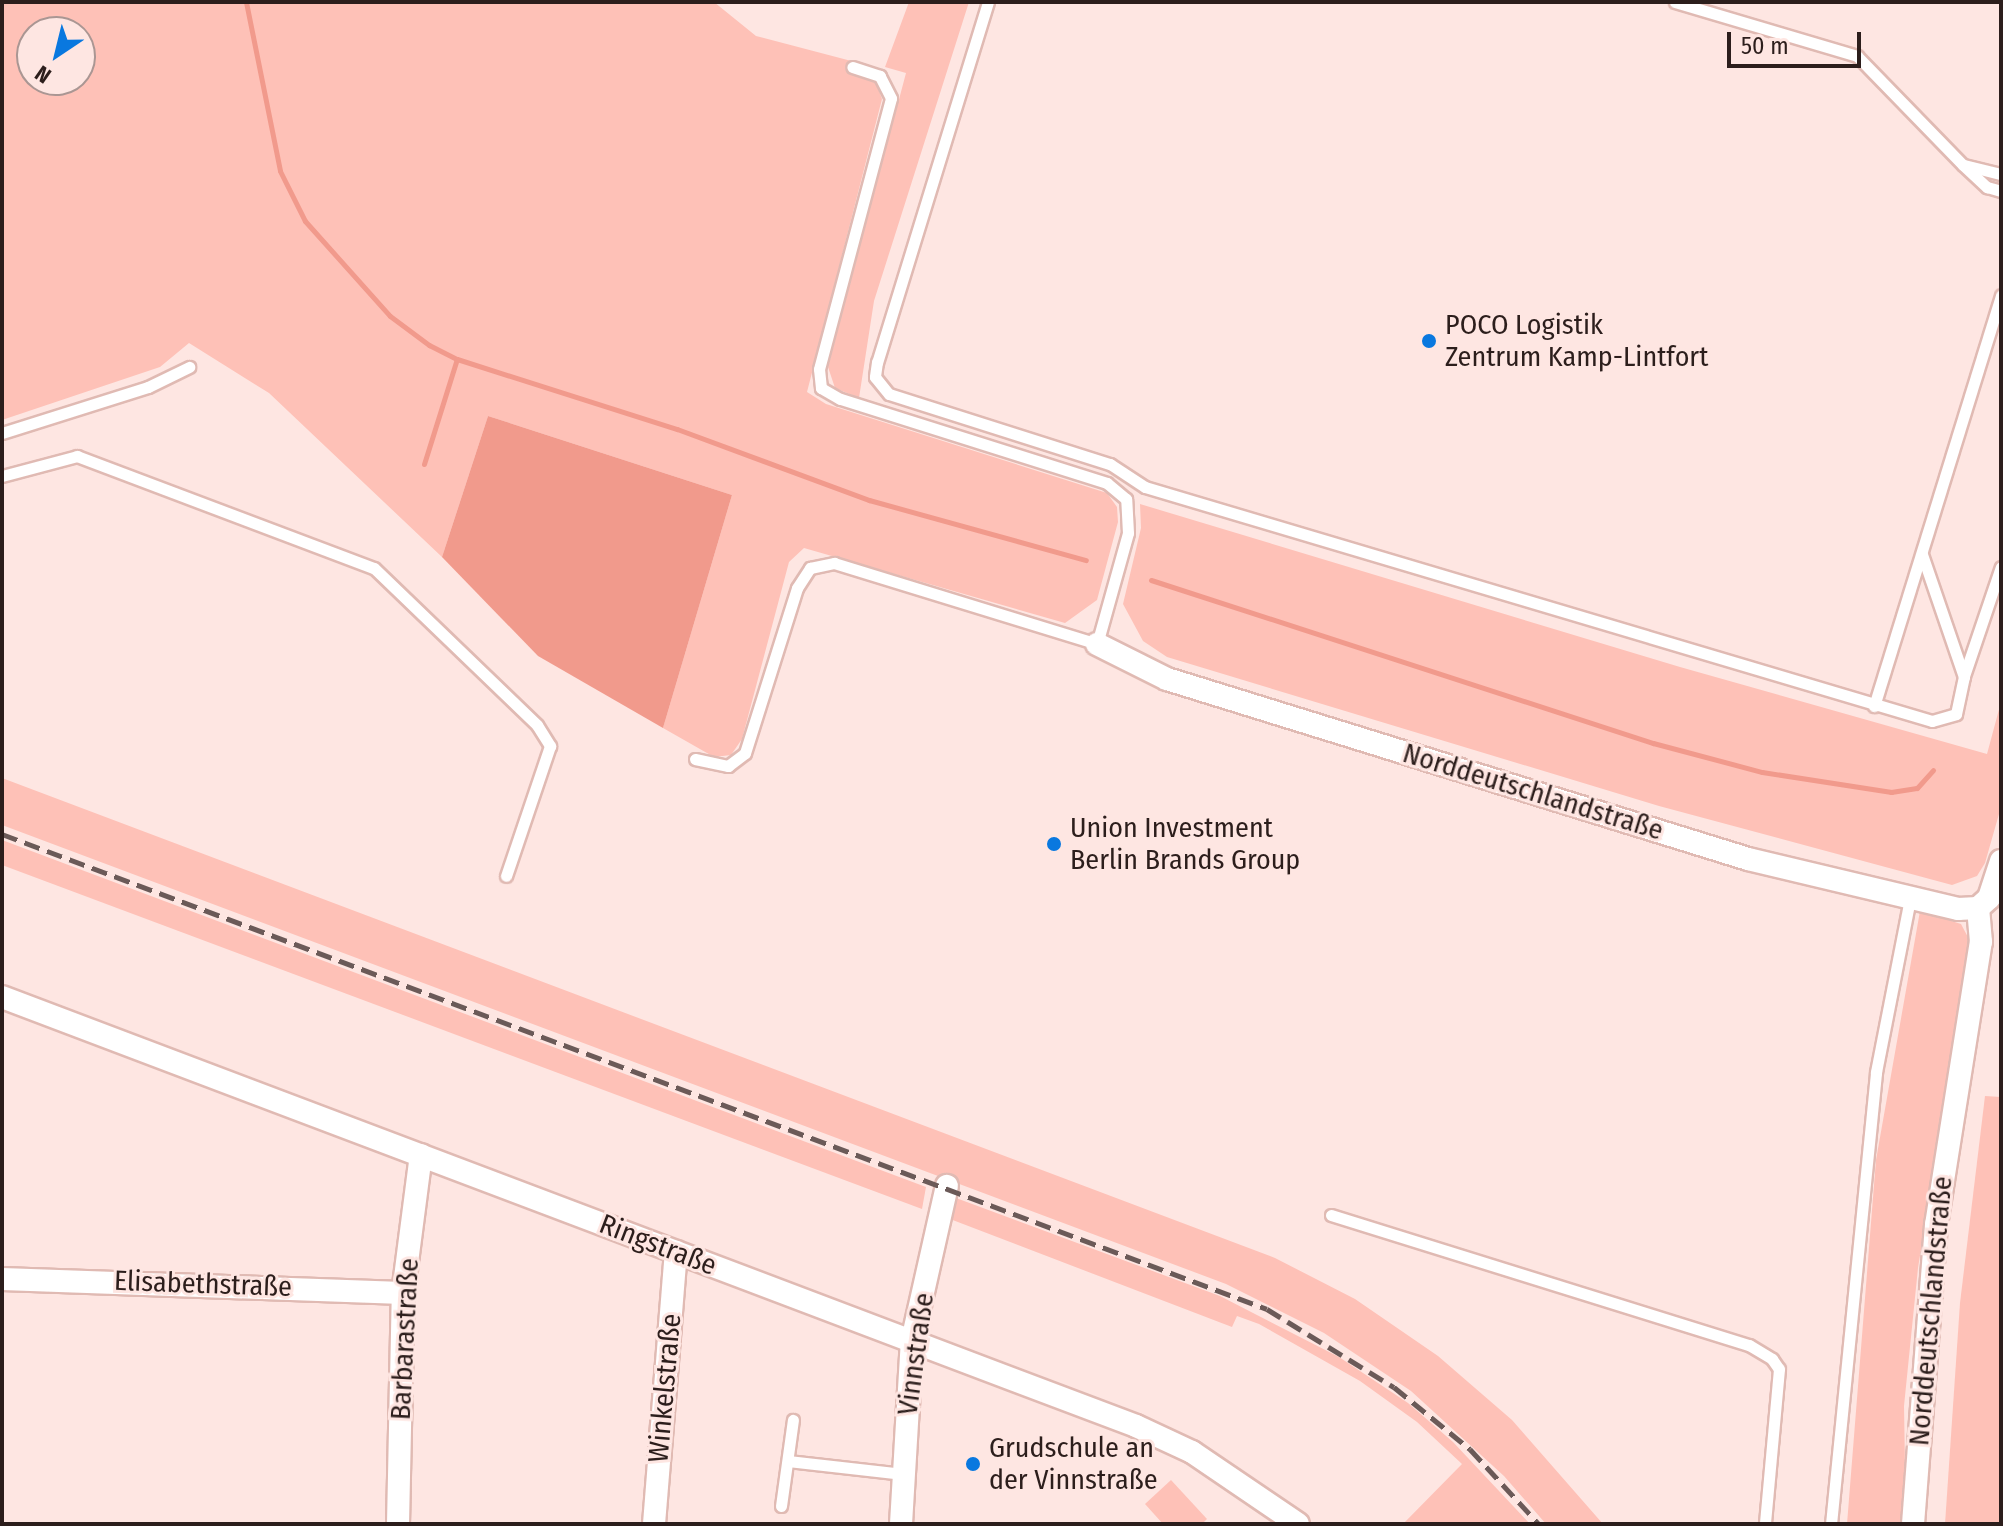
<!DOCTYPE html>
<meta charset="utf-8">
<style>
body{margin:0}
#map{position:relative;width:2003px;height:1526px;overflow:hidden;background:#fee6e2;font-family:"Fira Sans Condensed",sans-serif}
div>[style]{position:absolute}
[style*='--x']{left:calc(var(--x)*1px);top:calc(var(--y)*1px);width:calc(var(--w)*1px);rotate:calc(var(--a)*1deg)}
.green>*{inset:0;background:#fec1b7}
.water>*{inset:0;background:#f19a8c}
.stream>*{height:5px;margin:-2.5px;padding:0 2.5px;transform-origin:2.5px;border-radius:2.5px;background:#f19a8c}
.roads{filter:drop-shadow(2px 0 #e0bab3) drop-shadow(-2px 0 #e0bab3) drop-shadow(0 2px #e0bab3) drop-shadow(0 -2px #e0bab3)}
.service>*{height:11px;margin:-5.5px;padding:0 5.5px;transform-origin:5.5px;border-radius:5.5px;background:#fff}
.minor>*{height:22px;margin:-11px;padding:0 11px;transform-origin:11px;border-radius:11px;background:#fff}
.rail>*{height:5px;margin-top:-2.5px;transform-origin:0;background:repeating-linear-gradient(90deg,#6b5a58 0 16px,transparent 0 24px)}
.dots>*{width:22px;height:22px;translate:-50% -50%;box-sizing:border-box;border:4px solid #fee6e2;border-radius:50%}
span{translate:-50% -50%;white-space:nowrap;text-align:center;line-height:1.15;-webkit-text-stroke:6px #fee6e2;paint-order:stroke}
.poi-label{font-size:28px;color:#2c1e1c}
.left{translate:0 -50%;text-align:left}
.street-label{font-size:28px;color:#2c1e1c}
.frame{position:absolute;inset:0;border:4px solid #2c1e1c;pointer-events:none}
.north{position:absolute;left:16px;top:16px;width:80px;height:80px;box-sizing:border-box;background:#fee6e2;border:2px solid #aa9693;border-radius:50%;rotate:215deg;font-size:22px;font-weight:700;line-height:32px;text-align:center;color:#2c1e1c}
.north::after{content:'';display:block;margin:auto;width:28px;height:36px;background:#0978df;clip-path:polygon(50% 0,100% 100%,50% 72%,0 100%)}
.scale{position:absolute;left:1727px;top:32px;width:134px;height:36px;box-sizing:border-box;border:4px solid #2c1e1c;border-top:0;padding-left:10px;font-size:24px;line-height:28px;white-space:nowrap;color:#2c1e1c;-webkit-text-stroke:6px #fee6e2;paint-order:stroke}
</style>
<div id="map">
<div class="green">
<div style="clip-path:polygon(evenodd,2px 2px,714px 2px,756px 36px,859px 63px,856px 73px,875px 79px,882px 99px,807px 392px,826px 404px,1107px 493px,1117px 507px,1118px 522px,1097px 600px,1065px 623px,804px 548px,789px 562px,742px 739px,731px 755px,714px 757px,663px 728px,732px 495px,488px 416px,442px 557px,269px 393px,189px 343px,160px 367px,2px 420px,2px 2px,32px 32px,80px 32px,80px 80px,32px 80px,32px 32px)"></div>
<div style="clip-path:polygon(909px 2px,969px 2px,874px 301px,859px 398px,835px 388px,828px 367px,906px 73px,885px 67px)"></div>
<div style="clip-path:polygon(1140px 504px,1680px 667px,1987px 754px,2001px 702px,2001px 807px,1985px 863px,1977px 876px,1952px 885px,1659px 806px,1167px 657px,1143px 641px,1123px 604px,1141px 528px)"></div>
<div style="clip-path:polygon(2px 778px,1275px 1258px,1355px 1299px,1438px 1356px,1512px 1420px,1603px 1524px,1546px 1524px,1504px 1476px,1411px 1391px,1324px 1333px,1226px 1284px,2px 825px)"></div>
<div style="clip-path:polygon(2px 840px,926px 1187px,922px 1209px,2px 865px)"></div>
<div style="clip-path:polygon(1920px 911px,1961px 924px,1970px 941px,1918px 1268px,1904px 1406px,1906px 1524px,1847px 1524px,1876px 1160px)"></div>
<div style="clip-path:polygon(1985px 1096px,2001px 1097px,2001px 1524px,1945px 1524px,1960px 1303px)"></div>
<div style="clip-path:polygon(956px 1198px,1220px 1296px,1339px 1357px,1408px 1403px,1453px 1442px,1530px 1524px,1403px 1524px,1462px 1464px,1417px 1422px,1360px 1381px,1259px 1324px,1237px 1316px,1232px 1327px,950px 1219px)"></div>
<div style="clip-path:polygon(1171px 1480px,1207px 1519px,1202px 1524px,1163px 1524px,1145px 1504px)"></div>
</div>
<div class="water">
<div style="clip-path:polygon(488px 416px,732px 495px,663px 728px,538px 656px,442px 557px)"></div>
</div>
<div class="stream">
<div style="--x:246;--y:2;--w:172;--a:78.6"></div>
<div style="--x:280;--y:171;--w:56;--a:63.4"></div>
<div style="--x:305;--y:221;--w:127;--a:48.2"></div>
<div style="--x:390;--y:316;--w:49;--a:36.6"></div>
<div style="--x:429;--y:345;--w:31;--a:27"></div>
<div style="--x:457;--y:359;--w:231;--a:17.7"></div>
<div style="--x:677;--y:429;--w:205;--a:20.3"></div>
<div style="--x:869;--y:500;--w:225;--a:15.5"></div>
<div style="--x:424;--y:464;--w:110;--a:-72.6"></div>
<div style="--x:1151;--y:580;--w:528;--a:17.99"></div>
<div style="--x:1653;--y:743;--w:113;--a:14.9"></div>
<div style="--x:1762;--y:772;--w:131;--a:8.8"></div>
<div style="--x:1891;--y:792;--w:26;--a:-9"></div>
<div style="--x:1917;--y:788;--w:24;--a:-48"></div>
</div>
<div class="roads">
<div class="service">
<div style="--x:988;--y:2;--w:377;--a:107.1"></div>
<div style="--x:877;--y:362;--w:15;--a:98"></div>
<div style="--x:875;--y:377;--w:22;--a:51"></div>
<div style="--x:889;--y:394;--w:232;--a:17.6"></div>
<div style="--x:1110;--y:464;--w:42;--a:33.3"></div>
<div style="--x:1145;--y:487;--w:821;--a:16.56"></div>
<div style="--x:1932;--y:721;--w:25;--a:-16"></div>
<div style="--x:1956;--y:714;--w:38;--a:-78"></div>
<div style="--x:1964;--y:677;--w:130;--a:-108.9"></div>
<div style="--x:1675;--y:2;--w:190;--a:16.5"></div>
<div style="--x:1857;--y:56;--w:152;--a:45.8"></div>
<div style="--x:1963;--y:165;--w:33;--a:43"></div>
<div style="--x:1987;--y:187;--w:15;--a:16"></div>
<div style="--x:1964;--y:165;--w:38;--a:14"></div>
<div style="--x:2;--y:433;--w:153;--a:-17.5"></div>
<div style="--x:148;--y:387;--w:46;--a:-26"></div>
<div style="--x:2;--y:476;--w:78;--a:-14.9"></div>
<div style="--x:77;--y:456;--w:317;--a:20.7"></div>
<div style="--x:374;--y:568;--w:226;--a:43.9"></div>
<div style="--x:537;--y:725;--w:25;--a:58"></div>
<div style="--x:550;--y:746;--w:137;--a:108.7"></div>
<div style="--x:1964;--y:676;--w:115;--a:-71.3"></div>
<div style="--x:1874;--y:706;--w:430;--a:-72.8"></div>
<div style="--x:695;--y:759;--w:34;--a:12"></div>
<div style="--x:728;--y:766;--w:21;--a:-37"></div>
<div style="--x:745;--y:753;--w:173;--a:-72.5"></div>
<div style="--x:797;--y:588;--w:24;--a:-57"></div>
<div style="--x:810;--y:568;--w:25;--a:-12"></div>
<div style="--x:834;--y:563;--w:275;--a:17.1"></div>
<div style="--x:1097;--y:644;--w:115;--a:-74.4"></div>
<div style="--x:1128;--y:533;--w:34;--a:-93"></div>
<div style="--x:1126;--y:499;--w:25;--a:-140"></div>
<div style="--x:1107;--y:483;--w:280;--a:-162.5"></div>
<div style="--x:840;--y:399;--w:22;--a:-150"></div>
<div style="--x:821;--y:388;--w:19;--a:-96"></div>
<div style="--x:819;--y:369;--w:280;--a:-75.1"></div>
<div style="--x:891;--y:98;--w:25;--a:-117"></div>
<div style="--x:880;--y:76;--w:29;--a:-162"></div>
<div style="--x:1331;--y:1215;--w:438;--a:17.3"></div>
<div style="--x:1749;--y:1345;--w:27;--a:31"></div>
<div style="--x:1772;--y:1359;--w:12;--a:55"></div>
<div style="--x:1779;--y:1369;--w:156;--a:95.2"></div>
<div style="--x:788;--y:1461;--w:116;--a:6.4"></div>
<div style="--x:781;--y:1506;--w:87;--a:-82.1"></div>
<div style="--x:1831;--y:1524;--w:454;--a:-84.3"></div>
<div style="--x:1876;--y:1072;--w:177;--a:-78.9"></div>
</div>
<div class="minor">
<div style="--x:1097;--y:644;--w:78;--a:26.6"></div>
<div style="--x:1167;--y:679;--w:608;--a:17.21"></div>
<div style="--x:1748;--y:859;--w:216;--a:13.4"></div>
<div style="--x:1958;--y:909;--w:20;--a:-3"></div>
<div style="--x:2;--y:997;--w:1212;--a:20.72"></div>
<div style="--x:1136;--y:1426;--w:62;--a:24.9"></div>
<div style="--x:1192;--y:1452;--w:128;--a:34.2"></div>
<div style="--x:2;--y:1279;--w:401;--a:2"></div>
<div style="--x:398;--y:1524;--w:231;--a:-88.8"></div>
<div style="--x:403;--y:1293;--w:139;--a:-82.6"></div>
<div style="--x:654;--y:1524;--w:273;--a:-85.4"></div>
<div style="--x:901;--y:1524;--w:183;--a:-86.6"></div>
<div style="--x:912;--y:1341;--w:159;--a:-77.3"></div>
<div style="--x:1913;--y:1524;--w:300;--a:-85.6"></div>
<div style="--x:1936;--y:1225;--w:287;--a:-81"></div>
<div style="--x:1981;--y:942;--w:34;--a:-95"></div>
<div style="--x:1978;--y:908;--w:15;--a:-42"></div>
<div style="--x:1989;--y:898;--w:39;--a:-72"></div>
</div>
</div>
<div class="rail">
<div style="--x:2;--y:834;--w:1351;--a:20.58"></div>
<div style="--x:1267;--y:1309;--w:149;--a:31.6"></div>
<div style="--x:1394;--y:1387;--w:98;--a:39.2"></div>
<div style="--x:1470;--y:1449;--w:102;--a:47.4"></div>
</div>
<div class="dots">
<div style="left:1429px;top:341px;background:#0978df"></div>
<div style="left:1054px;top:844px;background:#0978df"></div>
<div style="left:973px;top:1464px;background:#0978df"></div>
</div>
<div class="poi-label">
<span class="left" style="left:1445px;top:341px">POCO Logistik<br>Zentrum Kamp-Lintfort</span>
<span class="left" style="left:1070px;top:844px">Union Investment<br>Berlin Brands Group</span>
<span class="left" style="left:989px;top:1464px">Grudschule an<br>der Vinnstraße</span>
</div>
<div class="street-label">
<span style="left:1533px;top:792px;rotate:17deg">Norddeutschlandstraße</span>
<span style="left:658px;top:1245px;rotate:21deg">Ringstraße</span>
<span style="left:203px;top:1284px;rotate:2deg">Elisabethstraße</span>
<span style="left:1931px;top:1311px;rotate:-85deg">Norddeutschlandstraße</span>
<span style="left:405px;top:1339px;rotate:-87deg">Barbarastraße</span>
<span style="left:916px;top:1354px;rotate:-82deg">Vinnstraße</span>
<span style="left:665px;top:1388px;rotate:-85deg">Winkelstraße</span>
</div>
<div class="frame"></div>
<div class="north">N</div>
<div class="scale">50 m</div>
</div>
